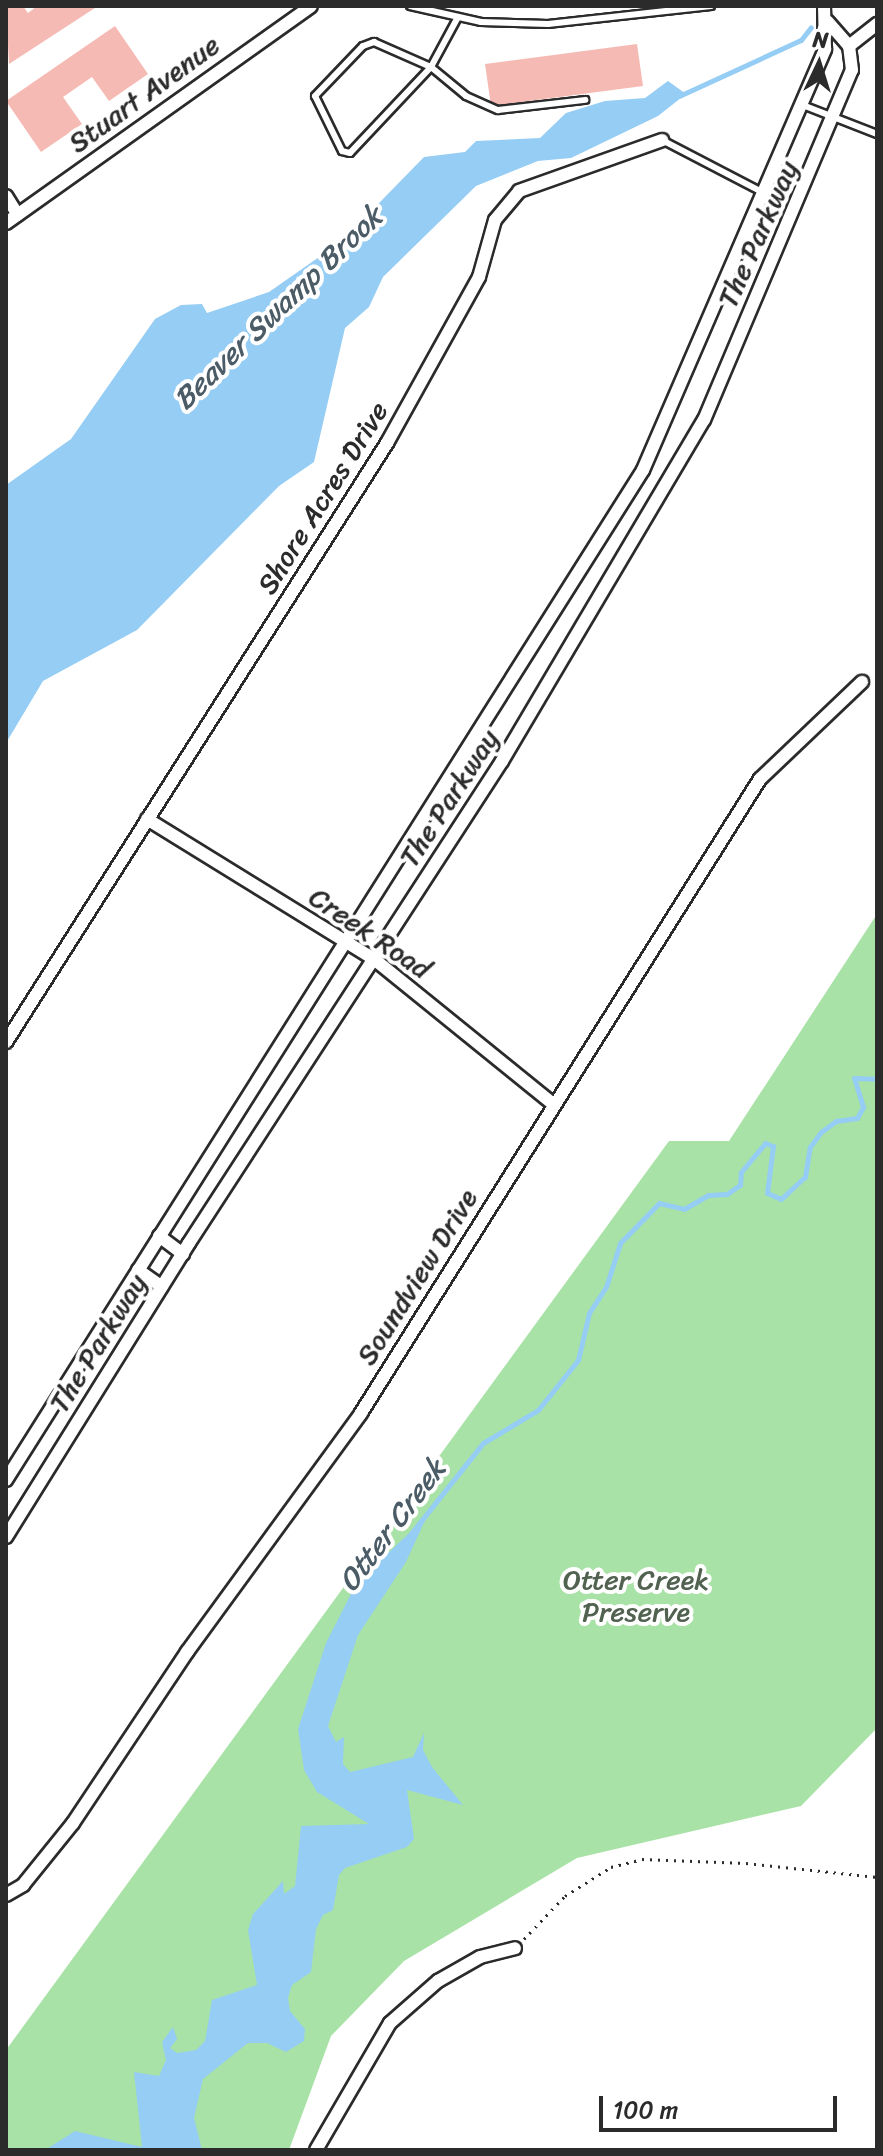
<!DOCTYPE html>
<style>
body{margin:0}
#map{position:relative;width:883px;height:2156px;overflow:hidden;background:#fff;font-family:Sriracha,sans-serif}
div>[style]{position:absolute}
[style*='--x']{left:calc(var(--x)*1px);top:calc(var(--y)*1px);width:calc(var(--w)*1px);rotate:calc(var(--a)*1deg)}
.green>*{inset:0;background:#a9e2a6}
.water>*{inset:0;background:#95cdf4}
.stream>*{height:5px;margin:-2.5px;padding:0 2.5px;transform-origin:2.5px;border-radius:2.5px;background:#95cdf4}
.building>*{inset:0;background:#f6bab4}
.path>*{height:3px;margin-top:-1.5px;transform-origin:0;background:repeating-linear-gradient(90deg,#2b2b2b 0 2px,transparent 0 8px)}
.roads{filter:drop-shadow(2px 0 #2b2b2b) drop-shadow(-2px 0 #2b2b2b) drop-shadow(0 2px #2b2b2b) drop-shadow(0 -2px #2b2b2b)}
.lane>*{height:6px;margin:-3px;padding:0 3px;transform-origin:3px;border-radius:3px;background:#fff}
.street>*{height:12px;margin:-6px;padding:0 6px;transform-origin:6px;border-radius:6px;background:#fff}
span{translate:-50% -50%;white-space:nowrap;text-align:center;line-height:1.15;-webkit-text-stroke:8px #fff;paint-order:stroke}
.street-label{font-size:28px;color:#2b2b2b}
.park-label{font-size:28px;color:#516250}
.water-label{font-size:30px;color:#4b5c67;font-style:italic}
.frame{position:absolute;inset:0;border:8px solid #2b2b2b;pointer-events:none}
.north{position:absolute;left:779px;top:24px;width:80px;height:80px;-webkit-text-stroke:6px #fff;paint-order:stroke;rotate:4deg;font-size:22px;font-weight:700;line-height:32px;text-align:center;color:#2b2b2b}
.north::after{content:'';display:block;margin:auto;width:28px;height:36px;background:#2b2b2b;clip-path:polygon(50% 0,100% 100%,50% 72%,0 100%)}
.scale{position:absolute;left:599px;top:2096px;width:238px;height:36px;box-sizing:border-box;border:4px solid #2b2b2b;border-top:0;padding-left:10px;font-size:24px;line-height:28px;white-space:nowrap;color:#2b2b2b;-webkit-text-stroke:6px #fff;paint-order:stroke}
</style>
<div id="map">
<div class="green">
<div style="clip-path:polygon(877px 914px,877px 1728px,801px 1806px,577px 1858px,404px 1961px,331px 2036px,289px 2150px,6px 2150px,6px 2050px,669px 1141px,729px 1141px)"></div>
</div>
<div class="water">
<div style="clip-path:polygon(668px 81px,686px 94px,658px 116px,571px 158px,538px 161px,476px 186px,383px 277px,369px 307px,345px 328px,314px 462px,279px 486px,137px 630px,43px 681px,6px 743px,6px 485px,71px 439px,155px 319px,181px 305px,202px 304px,207px 313px,269px 292px,342px 241px,424px 157px,465px 152px,476px 141px,540px 138px,566px 113px,605px 101px,645px 98px)"></div>
<div style="clip-path:polygon(427px 1516px,406px 1562px,358px 1635px,328px 1726px,336px 1742px,344px 1737px,343px 1764px,350px 1772px,413px 1757px,424px 1733px,423px 1750px,432px 1767px,463px 1805px,407px 1790px,414px 1839px,407px 1847px,345px 1868px,339px 1875px,333px 1910px,323px 1915px,316px 1929px,311px 1972px,292px 1985px,288px 1998px,290px 2011px,305px 2029px,304px 2041px,286px 2052px,267px 2043px,248px 2043px,203px 2079px,194px 2118px,202px 2150px,45px 2150px,75px 2131px,142px 2147px,134px 2072px,159px 2076px,166px 2060px,162px 2042px,173px 2027px,177px 2039px,170px 2048px,177px 2053px,196px 2050px,205px 2041px,212px 2000px,257px 1985px,248px 1930px,253px 1914px,283px 1881px,284px 1894px,295px 1886px,301px 1826px,369px 1824px,317px 1792px,304px 1770px,298px 1729px,326px 1643px,356px 1584px)"></div>
</div>
<div class="stream">
<div style="--x:679;--y:96;--w:134;--a:-24.7"></div>
<div style="--x:801;--y:40;--w:16;--a:-52"></div>
<div style="--x:409;--y:1536;--w:119;--a:-51.5"></div>
<div style="--x:483;--y:1443;--w:64;--a:-31"></div>
<div style="--x:538;--y:1410;--w:64;--a:-51.3"></div>
<div style="--x:578;--y:1360;--w:48;--a:-76.8"></div>
<div style="--x:589;--y:1313;--w:31;--a:-57"></div>
<div style="--x:606;--y:1287;--w:46;--a:-72.3"></div>
<div style="--x:620;--y:1243;--w:56;--a:-45.7"></div>
<div style="--x:659;--y:1203;--w:26;--a:13"></div>
<div style="--x:684;--y:1209;--w:28;--a:-30"></div>
<div style="--x:708;--y:1195;--w:19;--a:-3"></div>
<div style="--x:727;--y:1194;--w:16;--a:-35"></div>
<div style="--x:740;--y:1185;--w:13;--a:-86"></div>
<div style="--x:741;--y:1172;--w:38;--a:-50"></div>
<div style="--x:765;--y:1143;--w:9;--a:21"></div>
<div style="--x:773;--y:1146;--w:47;--a:97.3"></div>
<div style="--x:767;--y:1193;--w:15;--a:23"></div>
<div style="--x:781;--y:1199;--w:33;--a:-43"></div>
<div style="--x:805;--y:1177;--w:30;--a:-81"></div>
<div style="--x:810;--y:1147;--w:19;--a:-54"></div>
<div style="--x:821;--y:1132;--w:19;--a:-36"></div>
<div style="--x:836;--y:1121;--w:21;--a:-8"></div>
<div style="--x:857;--y:1118;--w:13;--a:-61"></div>
<div style="--x:863;--y:1107;--w:30;--a:-107"></div>
<div style="--x:854;--y:1078;--w:23;--a:2"></div>
</div>
<div class="building">
<div style="clip-path:polygon(6px 6px,23px 6px,28px 13px,37px 6px,98px 6px,9px 64px)"></div>
<div style="clip-path:polygon(115px 26px,148px 74px,109px 101px,92px 77px,63px 97px,82px 124px,41px 152px,6px 101px)"></div>
<div style="clip-path:polygon(637px 44px,643px 86px,491px 106px,485px 64px)"></div>
</div>
<div class="path">
<div style="--x:524;--y:1939;--w:59;--a:-46.4"></div>
<div style="--x:565;--y:1896;--w:54;--a:-32.2"></div>
<div style="--x:611;--y:1867;--w:32;--a:-14"></div>
<div style="--x:642;--y:1859;--w:104;--a:2.2"></div>
<div style="--x:746;--y:1863;--w:132;--a:6.1"></div>
</div>
<div class="roads">
<div class="lane">
<div style="--x:410;--y:6;--w:73;--a:12.7"></div>
<div style="--x:481;--y:22;--w:67;--a:1.7"></div>
<div style="--x:548;--y:24;--w:164;--a:-6.3"></div>
<div style="--x:458;--y:17;--w:57;--a:118.4"></div>
<div style="--x:431;--y:67;--w:45;--a:39.6"></div>
<div style="--x:466;--y:96;--w:35;--a:24"></div>
<div style="--x:498;--y:110;--w:88;--a:-6.6"></div>
<div style="--x:374;--y:42;--w:62;--a:23.7"></div>
<div style="--x:431;--y:67;--w:118;--a:133.3"></div>
<div style="--x:350;--y:153;--w:8;--a:-166"></div>
<div style="--x:342;--y:151;--w:61;--a:-116.1"></div>
<div style="--x:315;--y:96;--w:69;--a:-46.2"></div>
<div style="--x:363;--y:46;--w:12;--a:-20"></div>
<div style="--x:800;--y:104;--w:83;--a:21.3"></div>
<div style="--x:662;--y:140;--w:110;--a:27.5"></div>
</div>
<div class="street">
<div style="--x:849;--y:46;--w:36;--a:-38"></div>
<div style="--x:6;--y:196;--w:22;--a:58"></div>
<div style="--x:6;--y:223;--w:374;--a:-35.4"></div>
<div style="--x:147;--y:819;--w:267;--a:31.7"></div>
<div style="--x:374;--y:959;--w:230;--a:39"></div>
<div style="--x:6;--y:1042;--w:710;--a:-57.54"></div>
<div style="--x:387;--y:443;--w:190;--a:-61"></div>
<div style="--x:479;--y:277;--w:59;--a:-74.3"></div>
<div style="--x:495;--y:220;--w:38;--a:-50"></div>
<div style="--x:519;--y:191;--w:152;--a:-19.6"></div>
<div style="--x:159;--y:1236;--w:30;--a:37"></div>
<div style="--x:138;--y:1270;--w:29;--a:35"></div>
<div style="--x:6;--y:1480;--w:1194;--a:-57.76"></div>
<div style="--x:643;--y:470;--w:459;--a:-66.6"></div>
<div style="--x:825;--y:49;--w:43;--a:-91.3"></div>
<div style="--x:6;--y:1537;--w:346;--a:-58.1"></div>
<div style="--x:189;--y:1243;--w:575;--a:-57"></div>
<div style="--x:502;--y:761;--w:396;--a:-59.4"></div>
<div style="--x:704;--y:420;--w:380;--a:-67.1"></div>
<div style="--x:852;--y:70;--w:24;--a:-97"></div>
<div style="--x:849;--y:46;--w:32;--a:-131"></div>
<div style="--x:6;--y:1895;--w:20;--a:-30"></div>
<div style="--x:23;--y:1885;--w:80;--a:-51.1"></div>
<div style="--x:73;--y:1823;--w:206;--a:-56.3"></div>
<div style="--x:187;--y:1652;--w:296;--a:-53.9"></div>
<div style="--x:361;--y:1413;--w:749;--a:-57.82"></div>
<div style="--x:760;--y:779;--w:141;--a:-43.6"></div>
<div style="--x:316;--y:2150;--w:147;--a:-59.8"></div>
<div style="--x:390;--y:2023;--w:64;--a:-41.2"></div>
<div style="--x:438;--y:1981;--w:48;--a:-29.7"></div>
<div style="--x:480;--y:1957;--w:36;--a:-14"></div>
</div>
</div>
<div class="street-label">
<span style="left:144px;top:94px;rotate:-36deg">Stuart Avenue</span>
<span style="left:758px;top:234px;rotate:-66deg">The Parkway</span>
<span style="left:323px;top:498px;rotate:-58deg">Shore Acres Drive</span>
<span style="left:449px;top:798px;rotate:-57deg">The Parkway</span>
<span style="left:370px;top:933px;rotate:34deg">Creek Road</span>
<span style="left:417px;top:1277px;rotate:-58deg">Soundview Drive</span>
<span style="left:98px;top:1343px;rotate:-58deg">The Parkway</span>
</div>
<div class="park-label">
<span style="left:636px;top:1596px">Otter Creek<br>Preserve</span>
</div>
<div class="water-label">
<span style="left:278px;top:308px;rotate:-44deg">Beaver Swamp Brook</span>
<span style="left:392px;top:1525px;rotate:-53deg">Otter Creek</span>
</div>
<div class="frame"></div>
<div class="north">N</div>
<div class="scale">100 m</div>
</div>
